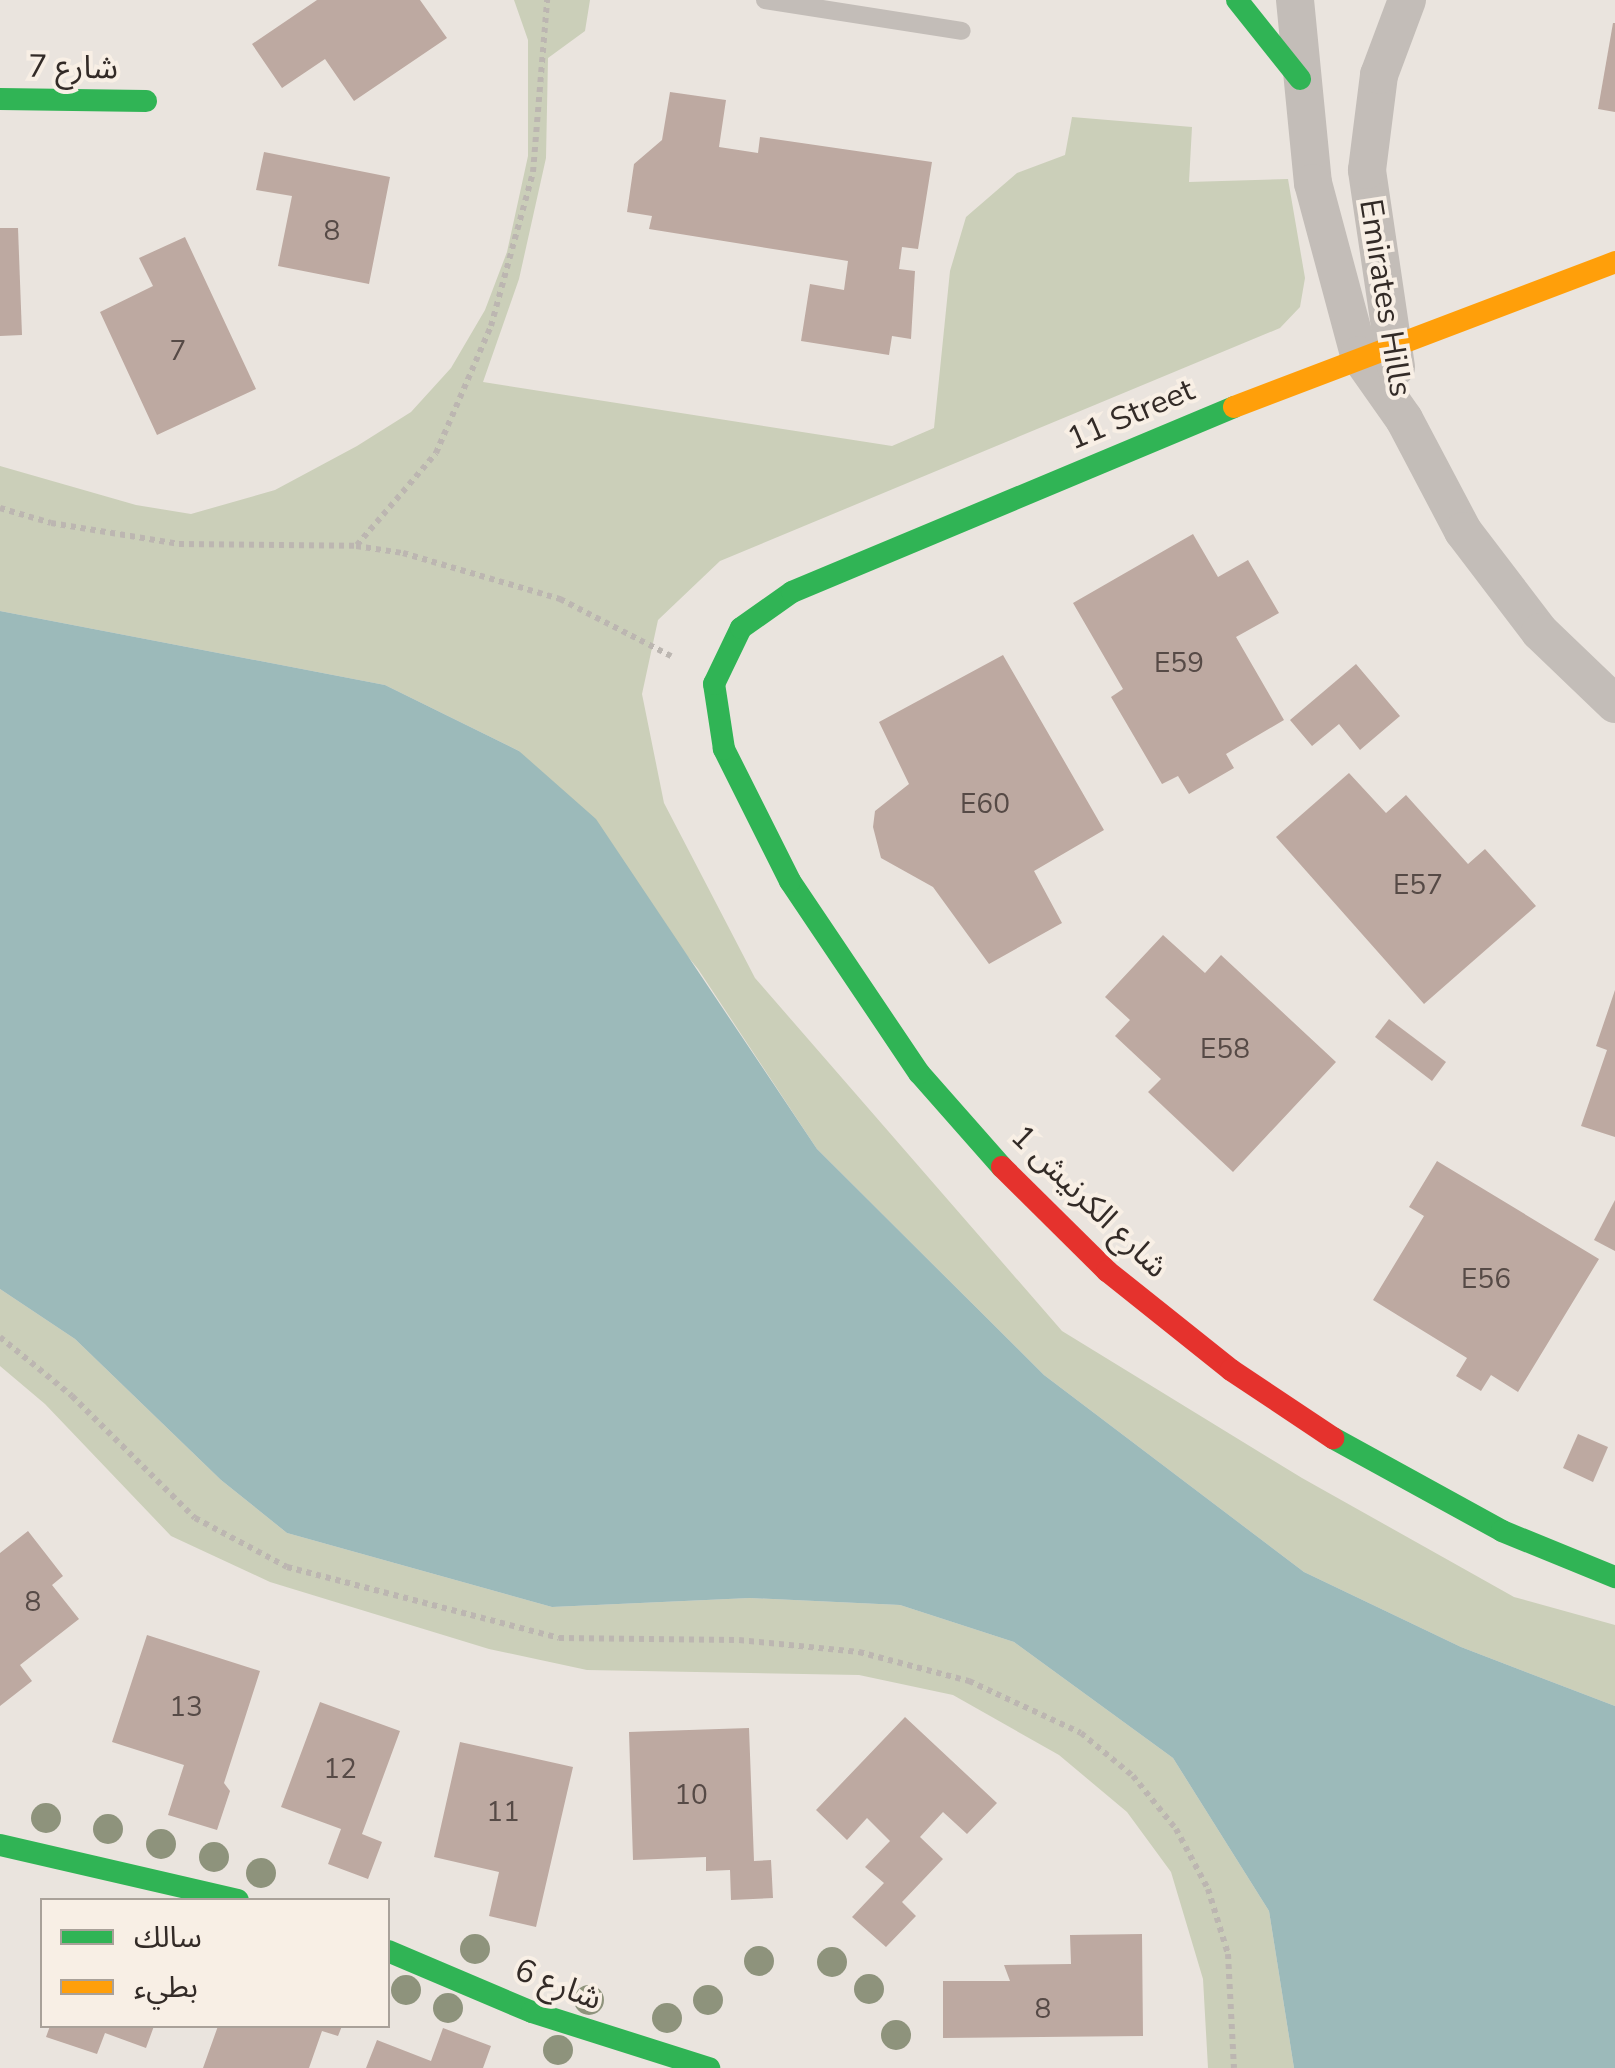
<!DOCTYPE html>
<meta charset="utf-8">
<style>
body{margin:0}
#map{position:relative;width:1615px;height:2068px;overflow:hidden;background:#eae4de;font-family:"Nunito Sans","Noto Sans Arabic",sans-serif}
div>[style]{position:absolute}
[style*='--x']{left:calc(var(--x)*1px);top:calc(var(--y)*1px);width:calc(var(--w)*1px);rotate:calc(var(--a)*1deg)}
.green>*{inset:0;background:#cbcfb9}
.water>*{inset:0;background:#9cbaba}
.building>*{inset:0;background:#bda9a1}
.path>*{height:6px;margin-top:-3px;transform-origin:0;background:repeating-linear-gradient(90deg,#bcb6b1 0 5px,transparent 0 10px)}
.lane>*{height:18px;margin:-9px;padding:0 9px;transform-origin:9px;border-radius:9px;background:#c3bdb8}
.street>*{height:38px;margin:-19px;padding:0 19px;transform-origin:19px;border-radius:19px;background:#c3bdb8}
.fast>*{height:22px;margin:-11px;padding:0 11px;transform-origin:11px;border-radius:11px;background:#30b455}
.slow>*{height:22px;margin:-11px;padding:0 11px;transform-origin:11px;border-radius:11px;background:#ff9f0a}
.jam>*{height:22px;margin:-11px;padding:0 11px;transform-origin:11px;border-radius:11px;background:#e5322d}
.trees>*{width:30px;height:30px;margin:-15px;border-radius:50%;background:#8e937c}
span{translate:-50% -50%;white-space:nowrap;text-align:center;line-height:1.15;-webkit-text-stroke:8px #f8efe5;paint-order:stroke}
.number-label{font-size:28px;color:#564a46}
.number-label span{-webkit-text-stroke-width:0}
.street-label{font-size:32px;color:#332b27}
.legend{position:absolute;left:40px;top:1898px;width:350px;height:130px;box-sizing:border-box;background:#f8efe5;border:2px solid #a9a199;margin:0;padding:12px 18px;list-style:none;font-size:30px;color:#332b27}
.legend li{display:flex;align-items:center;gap:20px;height:50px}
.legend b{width:50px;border:2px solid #a9a199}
</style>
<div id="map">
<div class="green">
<div style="clip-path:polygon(514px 0,590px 0,585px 31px,548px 58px,546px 158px,519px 279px,483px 382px,892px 446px,934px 428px,950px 271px,966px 217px,1017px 173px,1065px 155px,1072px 117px,1192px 127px,1189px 182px,1288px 179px,1305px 278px,1300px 307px,1280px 328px,720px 561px,658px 620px,642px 694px,664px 803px,755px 978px,1062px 1331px,1302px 1478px,1514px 1597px,1615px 1625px,1615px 1706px,1461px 1647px,1304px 1572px,1044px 1375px,817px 1149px,698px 969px,519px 751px,385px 685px,0 611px,0 466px,136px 505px,191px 514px,275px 490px,357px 446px,411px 412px,451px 368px,485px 310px,507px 252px,528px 156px,528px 40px)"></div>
<div style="clip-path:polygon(0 1289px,75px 1339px,221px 1480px,287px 1533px,552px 1607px,750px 1598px,900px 1605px,1014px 1642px,1173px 1758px,1269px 1911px,1294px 2068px,1208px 2068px,1203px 1979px,1171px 1872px,1127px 1812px,1059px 1755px,953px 1695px,859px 1675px,587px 1670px,489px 1649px,270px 1582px,171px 1536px,45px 1404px,0 1366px)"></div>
</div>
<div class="water">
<div style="clip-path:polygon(0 611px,385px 685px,519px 751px,596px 819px,817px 1149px,1044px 1375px,1304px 1572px,1461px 1647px,1615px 1706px,1615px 2068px,1294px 2068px,1269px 1911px,1173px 1758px,1014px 1642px,900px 1605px,750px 1598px,552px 1607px,287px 1533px,221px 1480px,75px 1339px,0 1289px)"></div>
</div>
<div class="building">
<div style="clip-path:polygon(317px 0,420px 0,447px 38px,354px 101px,325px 59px,282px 88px,252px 44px)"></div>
<div style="clip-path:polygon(1613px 23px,1615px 23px,1615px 112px,1598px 109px)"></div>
<div style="clip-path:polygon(670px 92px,726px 100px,719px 147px,758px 153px,760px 137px,932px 162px,918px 249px,902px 247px,899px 269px,915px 271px,911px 339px,892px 336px,889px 355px,801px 341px,810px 284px,844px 290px,848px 261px,649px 229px,652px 216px,627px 212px,634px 164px,662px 140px)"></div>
<div style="clip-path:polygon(264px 152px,390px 177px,369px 284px,278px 266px,292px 196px,256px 190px)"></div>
<div style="clip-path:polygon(0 228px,18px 228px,22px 335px,0 336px)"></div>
<div style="clip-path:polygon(185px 237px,256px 389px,157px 435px,100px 312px,153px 286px,139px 258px)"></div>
<div style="clip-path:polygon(1193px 534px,1218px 577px,1248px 560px,1279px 613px,1236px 637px,1284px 720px,1226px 754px,1234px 768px,1189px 794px,1178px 776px,1162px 784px,1111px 697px,1123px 689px,1073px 603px)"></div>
<div style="clip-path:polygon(1003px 655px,1104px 830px,1034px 871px,1062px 923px,989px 964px,933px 887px,881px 858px,873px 827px,875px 811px,909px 784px,879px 722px)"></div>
<div style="clip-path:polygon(1356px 664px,1400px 716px,1360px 750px,1339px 724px,1312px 746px,1290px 720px)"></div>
<div style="clip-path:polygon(1349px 773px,1386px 813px,1406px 795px,1468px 864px,1485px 849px,1536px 906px,1424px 1004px,1276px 837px)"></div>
<div style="clip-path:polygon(1163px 935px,1205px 973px,1221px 955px,1336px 1062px,1233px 1172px,1148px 1092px,1161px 1079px,1115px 1036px,1130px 1020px,1105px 997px)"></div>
<div style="clip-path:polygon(1615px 990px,1615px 1137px,1581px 1126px,1607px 1050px,1596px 1046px)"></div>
<div style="clip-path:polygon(1389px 1019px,1446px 1062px,1432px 1081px,1375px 1037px)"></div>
<div style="clip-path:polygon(1437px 1161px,1599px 1259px,1518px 1392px,1491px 1375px,1481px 1391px,1456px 1376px,1467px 1358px,1373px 1300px,1424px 1216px,1409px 1207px)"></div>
<div style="clip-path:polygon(1615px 1200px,1615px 1251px,1594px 1240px)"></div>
<div style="clip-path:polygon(1578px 1434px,1608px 1447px,1593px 1482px,1563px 1468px)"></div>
<div style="clip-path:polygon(28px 1531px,63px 1576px,52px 1585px,79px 1619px,20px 1665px,32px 1681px,0 1706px,0 1553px)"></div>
<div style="clip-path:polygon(147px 1635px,260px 1671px,224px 1783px,230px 1791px,217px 1830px,168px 1815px,184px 1765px,112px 1742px)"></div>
<div style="clip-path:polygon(320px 1702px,400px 1731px,362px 1834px,382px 1842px,368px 1879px,328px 1864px,341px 1829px,281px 1807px)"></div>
<div style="clip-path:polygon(905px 1717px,997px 1803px,967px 1834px,943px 1812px,920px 1837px,943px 1859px,902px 1902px,916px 1916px,886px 1947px,852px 1917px,884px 1883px,865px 1867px,890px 1841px,867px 1818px,847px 1840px,816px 1810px)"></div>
<div style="clip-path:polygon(749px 1728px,754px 1861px,771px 1860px,773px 1898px,731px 1900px,730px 1870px,706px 1871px,706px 1857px,633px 1860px,629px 1732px)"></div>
<div style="clip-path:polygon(460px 1742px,573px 1767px,536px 1927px,489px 1916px,499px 1872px,434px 1857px)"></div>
<div style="clip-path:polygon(1142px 1934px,1143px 2036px,943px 2038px,943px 1981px,1010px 1981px,1004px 1965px,1071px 1964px,1070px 1935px)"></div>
<div style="clip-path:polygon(50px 2026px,154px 2026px,146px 2048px,105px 2033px,97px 2054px,46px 2037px)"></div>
<div style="clip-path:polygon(218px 2026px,342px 2026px,338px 2036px,322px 2031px,309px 2068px,203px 2068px)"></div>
<div style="clip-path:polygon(443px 2028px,491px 2046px,483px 2068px,366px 2068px,377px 2040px,431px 2061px)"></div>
</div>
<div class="path">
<div style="--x:0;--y:508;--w:53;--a:16.4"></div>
<div style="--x:51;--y:523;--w:130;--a:9.3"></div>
<div style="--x:179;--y:544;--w:177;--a:0.6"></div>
<div style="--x:356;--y:546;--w:48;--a:8.5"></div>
<div style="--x:403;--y:553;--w:164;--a:16.3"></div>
<div style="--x:560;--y:599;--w:125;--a:27.2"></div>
<div style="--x:357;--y:545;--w:121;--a:-49.3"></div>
<div style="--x:436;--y:453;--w:138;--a:-66.6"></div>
<div style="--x:491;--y:326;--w:160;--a:-74.7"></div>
<div style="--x:533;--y:172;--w:173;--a:-85.3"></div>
<div style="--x:0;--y:1337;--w:93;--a:39.3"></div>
<div style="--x:72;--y:1396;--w:173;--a:44.8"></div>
<div style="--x:195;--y:1518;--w:104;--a:28"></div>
<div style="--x:287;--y:1567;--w:281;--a:14.6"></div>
<div style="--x:559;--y:1638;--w:180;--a:0.6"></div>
<div style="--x:739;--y:1640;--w:121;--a:5.7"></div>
<div style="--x:859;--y:1652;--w:114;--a:14.8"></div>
<div style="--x:969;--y:1681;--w:123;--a:24.9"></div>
<div style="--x:1081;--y:1733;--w:67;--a:39.6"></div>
<div style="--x:1133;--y:1776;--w:68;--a:50.9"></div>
<div style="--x:1176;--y:1829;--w:68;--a:61.9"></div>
<div style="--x:1208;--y:1889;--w:68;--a:72.9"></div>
<div style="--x:1228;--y:1954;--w:114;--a:87"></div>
</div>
<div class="lane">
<div style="--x:765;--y:0;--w:199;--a:8.9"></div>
</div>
<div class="street">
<div style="--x:1295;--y:0;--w:184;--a:84.4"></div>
<div style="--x:1313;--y:183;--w:178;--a:75"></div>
<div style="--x:1359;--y:355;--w:78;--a:54.9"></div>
<div style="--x:1404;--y:419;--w:127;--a:62.2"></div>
<div style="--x:1463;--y:531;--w:127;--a:52.7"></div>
<div style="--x:1540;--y:632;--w:104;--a:43.8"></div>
<div style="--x:1396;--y:367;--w:199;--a:-98.4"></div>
<div style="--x:1367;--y:170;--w:96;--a:-82.8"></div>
<div style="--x:1379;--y:75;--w:80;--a:-69.5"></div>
</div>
<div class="fast">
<div style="--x:1237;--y:0;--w:101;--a:51.4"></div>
<div style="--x:0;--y:99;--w:146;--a:0.8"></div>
<div style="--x:1002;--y:1167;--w:125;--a:-131.4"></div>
<div style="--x:919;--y:1073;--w:231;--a:-123.9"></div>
<div style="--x:790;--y:881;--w:148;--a:-116.6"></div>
<div style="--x:724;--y:749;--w:66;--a:-98.7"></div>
<div style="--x:714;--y:684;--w:62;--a:-64.3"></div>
<div style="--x:741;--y:628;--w:62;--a:-35.2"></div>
<div style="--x:792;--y:592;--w:479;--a:-22.7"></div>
<div style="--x:1333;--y:1438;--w:193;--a:28.8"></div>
<div style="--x:1502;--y:1531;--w:122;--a:22.2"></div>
<div style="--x:0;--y:1845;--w:244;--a:13"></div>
<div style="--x:388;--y:1951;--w:156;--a:23"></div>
<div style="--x:532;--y:2012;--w:186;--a:17.6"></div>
</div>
<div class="slow">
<div style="--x:1234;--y:407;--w:408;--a:-20.8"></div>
</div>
<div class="jam">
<div style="--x:1002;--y:1167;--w:148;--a:44.7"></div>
<div style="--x:1107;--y:1271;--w:159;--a:38.6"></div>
<div style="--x:1231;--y:1370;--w:123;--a:33.7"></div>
</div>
<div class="trees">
<div style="left:46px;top:1818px"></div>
<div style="left:108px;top:1829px"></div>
<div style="left:161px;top:1844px"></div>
<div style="left:214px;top:1857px"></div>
<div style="left:261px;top:1873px"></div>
<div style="left:475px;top:1949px"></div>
<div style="left:759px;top:1961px"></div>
<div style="left:832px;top:1962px"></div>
<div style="left:869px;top:1989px"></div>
<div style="left:406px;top:1990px"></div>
<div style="left:589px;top:2000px"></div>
<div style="left:708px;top:2000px"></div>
<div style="left:448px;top:2008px"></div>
<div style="left:667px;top:2018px"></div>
<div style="left:896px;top:2035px"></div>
<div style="left:558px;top:2050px"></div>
</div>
<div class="number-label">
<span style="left:332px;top:231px">8</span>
<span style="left:178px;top:351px">7</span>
<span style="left:1179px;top:663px">E59</span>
<span style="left:985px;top:804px">E60</span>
<span style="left:1418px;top:885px">E57</span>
<span style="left:1225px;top:1049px">E58</span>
<span style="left:1486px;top:1279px">E56</span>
<span style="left:33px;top:1602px">8</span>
<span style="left:186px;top:1707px">13</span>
<span style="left:340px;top:1769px">12</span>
<span style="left:691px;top:1795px">10</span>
<span style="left:503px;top:1812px">11</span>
<span style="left:1043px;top:2009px">8</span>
</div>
<div class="street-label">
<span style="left:73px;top:68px;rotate:1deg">شارع 7</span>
<span style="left:1385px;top:298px;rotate:81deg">Emirates Hills</span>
<span style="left:1131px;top:415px;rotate:-23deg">11 Street</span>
<span style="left:1089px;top:1202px;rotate:44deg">شارع الكرنيش 1</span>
<span style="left:558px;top:1985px;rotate:21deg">شارع 6</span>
</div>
<ul class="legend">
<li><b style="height:12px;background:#30b455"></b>سالك</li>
<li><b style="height:12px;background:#ff9f0a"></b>بطيء</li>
</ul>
</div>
